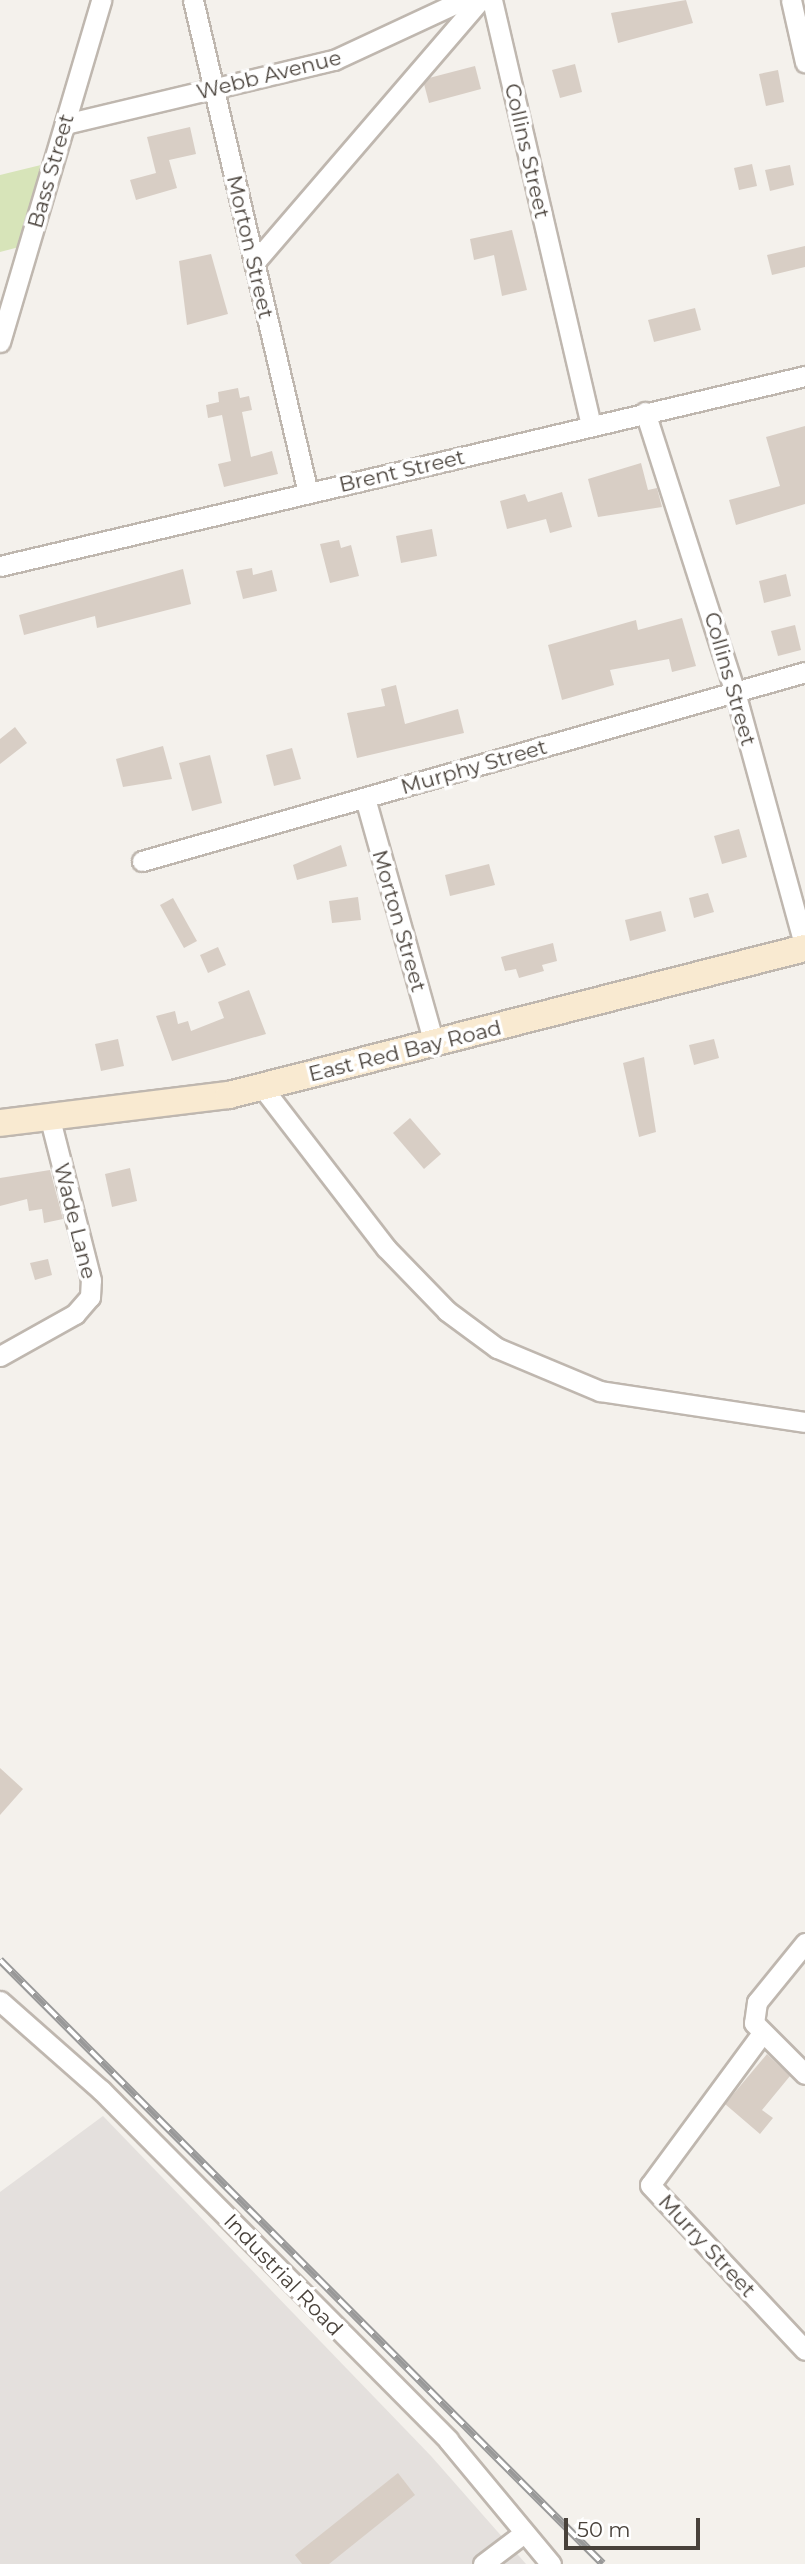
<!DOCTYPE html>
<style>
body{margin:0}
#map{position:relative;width:805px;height:2564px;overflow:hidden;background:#f4f1ec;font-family:Montserrat,sans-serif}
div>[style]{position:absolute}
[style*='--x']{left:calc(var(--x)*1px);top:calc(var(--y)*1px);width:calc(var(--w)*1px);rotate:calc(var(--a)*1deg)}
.industrial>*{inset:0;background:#e4e0dd}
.green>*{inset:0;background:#d7e4b9}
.building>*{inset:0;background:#d8cec5}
.roads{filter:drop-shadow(2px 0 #bfb7af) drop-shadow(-2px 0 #bfb7af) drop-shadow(0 2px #bfb7af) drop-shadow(0 -2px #bfb7af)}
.street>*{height:19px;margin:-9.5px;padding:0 9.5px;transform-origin:9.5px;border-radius:9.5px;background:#fff}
.secondary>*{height:26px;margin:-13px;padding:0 13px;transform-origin:13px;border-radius:13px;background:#f9ead1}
.rail>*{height:8px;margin-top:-4px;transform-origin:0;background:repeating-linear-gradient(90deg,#fff 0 16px,#999 0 32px);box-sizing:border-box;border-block:2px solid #999}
span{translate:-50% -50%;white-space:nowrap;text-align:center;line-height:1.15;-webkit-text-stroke:7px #fff;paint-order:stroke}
.street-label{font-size:21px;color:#48413a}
.scale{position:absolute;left:564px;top:2518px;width:136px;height:32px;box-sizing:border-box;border:4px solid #48413a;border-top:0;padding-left:9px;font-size:21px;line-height:24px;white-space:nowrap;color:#48413a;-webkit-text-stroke:5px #fff;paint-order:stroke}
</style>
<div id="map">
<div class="industrial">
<div style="clip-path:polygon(103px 2116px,431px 2456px,526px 2564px,0 2564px,0 2192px)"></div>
</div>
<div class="green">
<div style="clip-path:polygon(45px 164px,23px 246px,0 252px,0 175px)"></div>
</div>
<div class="building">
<div style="clip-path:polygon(686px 0,693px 23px,618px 43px,611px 13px)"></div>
<div style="clip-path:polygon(575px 64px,582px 92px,560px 98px,552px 70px)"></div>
<div style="clip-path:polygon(475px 66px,481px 89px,429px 103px,424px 84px,429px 78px)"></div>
<div style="clip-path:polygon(778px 70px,784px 102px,766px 106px,759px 74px)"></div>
<div style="clip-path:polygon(190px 127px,196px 154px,169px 160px,177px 188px,136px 200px,130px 180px,156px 173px,147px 137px)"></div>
<div style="clip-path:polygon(752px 164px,757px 186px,739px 190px,734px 168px)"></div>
<div style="clip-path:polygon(790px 165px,794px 185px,770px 191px,765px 170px)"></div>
<div style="clip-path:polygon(512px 230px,527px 290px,502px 296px,494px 255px,474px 260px,470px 239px)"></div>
<div style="clip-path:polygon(805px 246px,805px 267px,772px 275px,767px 255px)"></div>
<div style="clip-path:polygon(211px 254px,228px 314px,187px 325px,179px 261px)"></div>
<div style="clip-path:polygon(695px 308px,701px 330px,654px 342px,648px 320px)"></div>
<div style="clip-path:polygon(238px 388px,240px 398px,249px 396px,252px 410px,242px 412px,251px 457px,272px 451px,278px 474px,224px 487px,218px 464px,231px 461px,222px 415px,208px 418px,206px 405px,219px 402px,218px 392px)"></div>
<div style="clip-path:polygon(805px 426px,805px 504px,736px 525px,729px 500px,780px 486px,766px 437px)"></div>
<div style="clip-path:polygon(641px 463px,648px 490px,657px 488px,662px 507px,598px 517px,588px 479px)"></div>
<div style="clip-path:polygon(562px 492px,572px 527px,550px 533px,546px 519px,507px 529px,500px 501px,525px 494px,528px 502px)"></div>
<div style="clip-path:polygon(432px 529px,437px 556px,401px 563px,396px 536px)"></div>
<div style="clip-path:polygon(339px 540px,341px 548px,351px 545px,359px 576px,330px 583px,320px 544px)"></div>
<div style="clip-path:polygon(252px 568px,253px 575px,272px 570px,277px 591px,243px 599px,236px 571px)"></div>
<div style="clip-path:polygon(183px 569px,191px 604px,97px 628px,95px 616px,24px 635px,19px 615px)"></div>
<div style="clip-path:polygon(786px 574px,791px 596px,764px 603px,759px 581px)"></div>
<div style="clip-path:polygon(682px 618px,696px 666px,672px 672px,669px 659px,610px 670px,614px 685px,562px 700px,548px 645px,636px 620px,638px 630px)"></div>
<div style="clip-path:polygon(795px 625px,801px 650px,778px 656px,771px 631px)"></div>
<div style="clip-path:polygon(396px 685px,405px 724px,458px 709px,464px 733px,357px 758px,347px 713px,385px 706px,381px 689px)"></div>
<div style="clip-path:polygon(15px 727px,27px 743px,0 764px,0 739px)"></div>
<div style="clip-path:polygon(163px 746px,172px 779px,123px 787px,116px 759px)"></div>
<div style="clip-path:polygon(292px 748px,301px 779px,274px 786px,266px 755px)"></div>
<div style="clip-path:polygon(210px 755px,222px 803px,192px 811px,179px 763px)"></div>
<div style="clip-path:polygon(739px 829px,747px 857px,722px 864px,714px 836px)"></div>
<div style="clip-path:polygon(341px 845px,347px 866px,297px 880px,293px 865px)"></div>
<div style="clip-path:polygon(489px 864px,495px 885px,450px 896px,445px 875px)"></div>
<div style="clip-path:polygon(708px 893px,714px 912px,694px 918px,689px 898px)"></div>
<div style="clip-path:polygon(358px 897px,361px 920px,332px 923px,329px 901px)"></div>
<div style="clip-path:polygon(173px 898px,197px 941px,184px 948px,160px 905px)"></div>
<div style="clip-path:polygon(661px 911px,666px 931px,630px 941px,625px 920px)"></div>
<div style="clip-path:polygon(553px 943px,557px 961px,542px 965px,544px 971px,519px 978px,516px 969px,505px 971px,501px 957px)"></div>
<div style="clip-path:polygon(218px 947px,226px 965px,208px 973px,200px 955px)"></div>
<div style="clip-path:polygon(249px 990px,266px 1034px,172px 1061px,156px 1016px,175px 1011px,178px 1024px,188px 1021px,191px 1031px,224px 1018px,218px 1002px)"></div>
<div style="clip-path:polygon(118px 1039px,124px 1066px,101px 1071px,95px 1044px)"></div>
<div style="clip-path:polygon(714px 1039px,719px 1058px,694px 1065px,689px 1045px)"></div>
<div style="clip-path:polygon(644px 1057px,656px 1132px,639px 1137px,623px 1063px)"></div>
<div style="clip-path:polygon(410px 1118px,441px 1154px,424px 1169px,393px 1133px)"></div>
<div style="clip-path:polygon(130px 1168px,137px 1201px,112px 1207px,105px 1174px)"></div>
<div style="clip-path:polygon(50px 1170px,63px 1219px,44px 1223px,42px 1209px,29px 1211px,27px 1199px,0 1206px,0 1178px)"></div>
<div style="clip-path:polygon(48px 1259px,52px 1275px,35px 1280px,30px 1263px)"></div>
<div style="clip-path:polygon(0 1768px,23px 1789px,0 1815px)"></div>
<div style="clip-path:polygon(767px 2054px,790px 2076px,762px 2110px,773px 2118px,760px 2134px,725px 2104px)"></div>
<div style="clip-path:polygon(398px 2473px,415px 2495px,329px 2564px,302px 2564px,295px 2555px)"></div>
</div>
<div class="roads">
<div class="street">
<div style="--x:193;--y:0;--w:506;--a:76.87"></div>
<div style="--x:492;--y:0;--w:436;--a:76.9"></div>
<div style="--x:791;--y:0;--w:64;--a:77.3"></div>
<div style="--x:65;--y:124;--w:277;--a:-13.4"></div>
<div style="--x:334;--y:60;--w:142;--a:-24.9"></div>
<div style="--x:254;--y:263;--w:347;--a:-49.3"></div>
<div style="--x:0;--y:342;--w:357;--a:-73.5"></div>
<div style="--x:645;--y:412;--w:294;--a:72.2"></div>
<div style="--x:735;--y:692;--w:265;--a:74.7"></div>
<div style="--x:0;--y:566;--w:827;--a:-13.28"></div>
<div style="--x:365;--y:798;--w:255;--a:74.3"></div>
<div style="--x:142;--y:861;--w:689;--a:-15.91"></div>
<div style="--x:262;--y:1087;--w:203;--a:52.4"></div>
<div style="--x:386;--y:1248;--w:88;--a:45.9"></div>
<div style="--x:447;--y:1311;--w:62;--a:36.5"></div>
<div style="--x:497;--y:1348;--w:112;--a:22.7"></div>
<div style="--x:600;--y:1391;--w:207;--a:8.6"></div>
<div style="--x:0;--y:1356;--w:86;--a:-29.2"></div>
<div style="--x:75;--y:1314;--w:23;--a:-49"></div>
<div style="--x:90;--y:1297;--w:17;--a:-87"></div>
<div style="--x:91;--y:1280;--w:166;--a:-104.3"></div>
<div style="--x:805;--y:1943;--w:76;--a:129.1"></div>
<div style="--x:757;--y:2002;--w:21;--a:98"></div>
<div style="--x:754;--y:2023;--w:72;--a:45"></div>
<div style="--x:0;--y:2001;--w:135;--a:41.4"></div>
<div style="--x:101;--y:2090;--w:493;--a:45.2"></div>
<div style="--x:448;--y:2440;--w:161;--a:50.3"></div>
<div style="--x:760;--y:2036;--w:185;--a:126.4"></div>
<div style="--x:650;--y:2185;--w:226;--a:46.8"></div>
<div style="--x:483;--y:2564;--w:51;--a:-37.1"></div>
</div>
<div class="secondary">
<div style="--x:0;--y:1123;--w:231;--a:-7"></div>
<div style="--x:229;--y:1095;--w:594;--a:-14.32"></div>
</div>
</div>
<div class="rail">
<div style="--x:0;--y:1960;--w:853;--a:45.05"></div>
</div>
<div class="street-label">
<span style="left:269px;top:75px;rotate:-14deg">Webb Avenue</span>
<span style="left:527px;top:151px;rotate:77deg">Collins Street</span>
<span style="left:51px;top:171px;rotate:-74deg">Bass Street</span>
<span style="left:250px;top:247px;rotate:77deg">Morton Street</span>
<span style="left:402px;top:471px;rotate:-13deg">Brent Street</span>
<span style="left:730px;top:679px;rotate:74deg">Collins Street</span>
<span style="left:474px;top:767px;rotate:-16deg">Murphy Street</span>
<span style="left:399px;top:921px;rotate:74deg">Morton Street</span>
<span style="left:405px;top:1051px;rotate:-14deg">East Red Bay Road</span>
<span style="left:75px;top:1221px;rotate:76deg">Wade Lane</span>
<span style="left:707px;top:2246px;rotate:47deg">Murry Street</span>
<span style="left:283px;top:2275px;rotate:46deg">Industrial Road</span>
</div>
<div class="scale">50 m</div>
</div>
